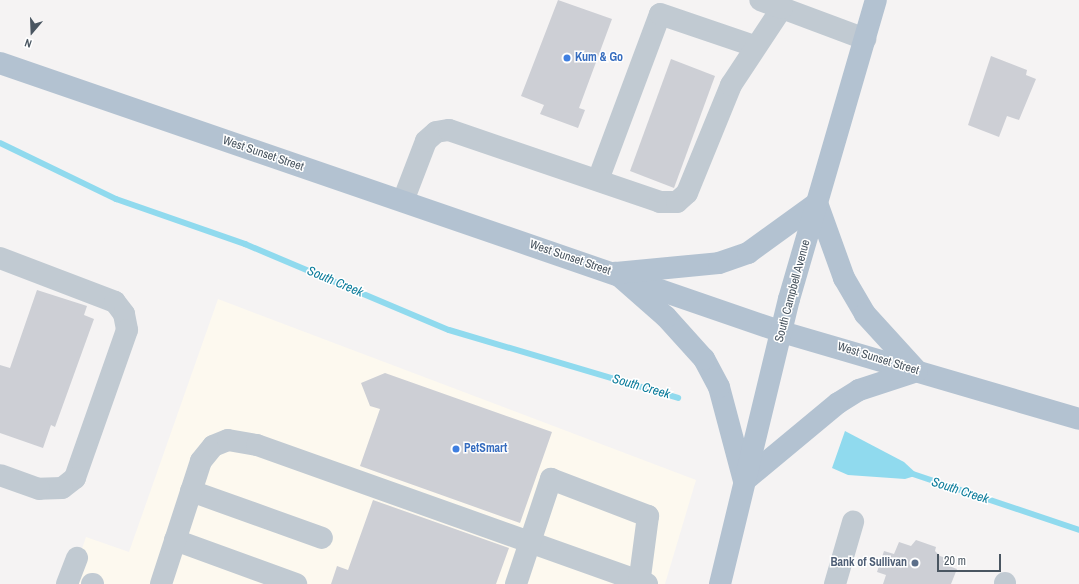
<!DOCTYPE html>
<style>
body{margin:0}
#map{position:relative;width:1079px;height:584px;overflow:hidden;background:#f5f3f3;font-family:"Archivo Narrow",sans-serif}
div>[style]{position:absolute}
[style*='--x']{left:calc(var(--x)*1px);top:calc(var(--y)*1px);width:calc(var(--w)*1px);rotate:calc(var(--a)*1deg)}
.commercial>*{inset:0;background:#fdf9ef}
.water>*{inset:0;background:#90daee}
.stream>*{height:6px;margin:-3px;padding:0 3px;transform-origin:3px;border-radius:3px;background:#90daee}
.building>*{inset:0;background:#cdcfd5}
.minor>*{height:22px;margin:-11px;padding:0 11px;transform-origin:11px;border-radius:11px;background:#c1cad2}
.major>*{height:22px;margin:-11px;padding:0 11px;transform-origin:11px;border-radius:11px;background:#b3c2d1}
.dots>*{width:11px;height:11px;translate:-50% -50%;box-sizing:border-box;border:2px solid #fff;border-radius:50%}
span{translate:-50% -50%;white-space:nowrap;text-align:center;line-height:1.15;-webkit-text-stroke:3px #fff;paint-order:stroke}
.shop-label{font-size:12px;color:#366cbe;font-weight:700}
.left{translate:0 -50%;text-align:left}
.street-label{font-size:12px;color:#4a5661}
.service-label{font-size:12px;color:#4e5e75;font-weight:700}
.right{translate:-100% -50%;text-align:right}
.water-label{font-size:13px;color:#0c7c9b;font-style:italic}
.north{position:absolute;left:12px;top:12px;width:40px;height:40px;-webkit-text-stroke:3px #fff;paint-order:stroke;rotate:199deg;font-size:11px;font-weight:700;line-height:16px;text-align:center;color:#4a5661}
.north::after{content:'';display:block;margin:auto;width:14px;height:18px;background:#4a5661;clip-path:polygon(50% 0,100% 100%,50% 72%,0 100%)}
.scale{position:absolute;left:937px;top:554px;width:64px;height:18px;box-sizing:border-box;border:2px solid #4a5661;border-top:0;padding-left:5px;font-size:12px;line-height:14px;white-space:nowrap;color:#4a5661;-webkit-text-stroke:3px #fff;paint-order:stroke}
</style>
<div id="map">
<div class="commercial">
<div style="clip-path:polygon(218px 299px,696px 480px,665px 584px,70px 584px,86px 537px,129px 552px)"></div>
</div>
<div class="water">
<div style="clip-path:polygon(845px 431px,904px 462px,918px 475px,905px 479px,848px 475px,832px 468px)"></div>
</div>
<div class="stream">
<div style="--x:0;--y:143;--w:129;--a:25.8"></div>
<div style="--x:116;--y:199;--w:137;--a:19.2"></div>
<div style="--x:245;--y:244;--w:221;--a:22.9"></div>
<div style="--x:449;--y:330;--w:239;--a:16.5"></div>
<div style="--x:910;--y:473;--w:178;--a:18.6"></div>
</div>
<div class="building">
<div style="clip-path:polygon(558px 0,612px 19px,579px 108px,585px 110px,578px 128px,540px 114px,544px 105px,521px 96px)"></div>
<div style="clip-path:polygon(991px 56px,1027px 70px,1026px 75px,1036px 79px,1019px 120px,1007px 116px,999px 137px,968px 125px)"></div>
<div style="clip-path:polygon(671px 59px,715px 76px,674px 188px,630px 171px)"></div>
<div style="clip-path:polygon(37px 290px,87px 306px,84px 315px,94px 319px,55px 427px,51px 425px,43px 448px,0 433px,0 365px,10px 368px)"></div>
<div style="clip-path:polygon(385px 373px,552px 432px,520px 523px,360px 466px,380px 409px,370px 406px,361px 383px)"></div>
<div style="clip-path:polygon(373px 500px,509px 548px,496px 584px,331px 584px,337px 566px,348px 570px)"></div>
<div style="clip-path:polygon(916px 540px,936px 547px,935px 551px,940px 556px,952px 560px,949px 566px,957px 569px,951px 584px,883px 584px,886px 575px,877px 572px,884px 551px,894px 554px,899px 542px,911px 546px)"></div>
</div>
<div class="minor">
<div style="--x:781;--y:0;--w:8;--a:83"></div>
<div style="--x:782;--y:8;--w:89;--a:20.5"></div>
<div style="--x:598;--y:180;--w:177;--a:-69.5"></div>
<div style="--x:660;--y:14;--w:99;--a:18.8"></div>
<div style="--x:403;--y:201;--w:64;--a:-69"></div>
<div style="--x:426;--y:141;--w:13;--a:-42"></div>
<div style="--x:436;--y:132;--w:13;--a:-9"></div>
<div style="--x:449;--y:130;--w:223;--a:18.8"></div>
<div style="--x:660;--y:202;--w:17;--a:0"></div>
<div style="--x:677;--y:202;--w:13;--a:-42"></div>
<div style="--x:687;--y:193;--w:117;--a:-67.8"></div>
<div style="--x:731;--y:85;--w:92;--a:-56.5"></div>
<div style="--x:782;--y:8;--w:23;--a:-160"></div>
<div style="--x:0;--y:258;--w:123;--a:20.9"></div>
<div style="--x:115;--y:302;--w:15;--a:53"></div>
<div style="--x:124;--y:314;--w:16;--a:79"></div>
<div style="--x:127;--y:330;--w:157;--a:109.4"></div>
<div style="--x:75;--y:478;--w:16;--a:142"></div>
<div style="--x:62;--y:488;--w:23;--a:178"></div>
<div style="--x:39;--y:489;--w:41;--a:-160.3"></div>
<div style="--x:191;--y:491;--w:139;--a:19.7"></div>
<div style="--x:175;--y:540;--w:129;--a:20"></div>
<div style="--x:67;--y:584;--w:28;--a:-69"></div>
<div style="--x:92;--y:584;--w:1;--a:0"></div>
<div style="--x:161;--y:584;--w:129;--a:-72"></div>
<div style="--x:201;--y:461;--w:19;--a:-51"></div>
<div style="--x:213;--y:446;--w:16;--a:-22"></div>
<div style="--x:228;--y:440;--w:29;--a:10"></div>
<div style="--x:257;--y:445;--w:414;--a:19.6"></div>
<div style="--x:516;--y:584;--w:111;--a:-71.6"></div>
<div style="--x:551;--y:479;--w:104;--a:20.9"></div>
<div style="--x:648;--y:516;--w:69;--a:97.5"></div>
<div style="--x:835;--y:584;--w:65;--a:-73.8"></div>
<div style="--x:1005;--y:584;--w:1;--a:-90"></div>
</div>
<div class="major">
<div style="--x:0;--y:63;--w:827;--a:18.98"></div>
<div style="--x:782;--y:332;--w:309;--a:16.3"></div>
<div style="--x:817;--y:203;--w:80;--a:70.2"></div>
<div style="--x:844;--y:278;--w:42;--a:59.7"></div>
<div style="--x:865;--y:314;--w:77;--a:47.6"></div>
<div style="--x:917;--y:371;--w:61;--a:161.9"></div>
<div style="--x:859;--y:390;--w:25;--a:148"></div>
<div style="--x:838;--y:403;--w:122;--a:140.3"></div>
<div style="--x:744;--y:481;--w:97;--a:-104.9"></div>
<div style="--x:719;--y:387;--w:32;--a:-118"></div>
<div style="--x:704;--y:359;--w:57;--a:-132.1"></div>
<div style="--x:666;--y:317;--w:67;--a:-138.7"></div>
<div style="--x:616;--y:273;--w:103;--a:-5.5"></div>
<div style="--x:719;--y:263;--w:31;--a:-19"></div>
<div style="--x:748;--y:253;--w:85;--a:-35.9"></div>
<div style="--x:720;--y:584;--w:293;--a:-76.4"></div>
<div style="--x:789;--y:299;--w:311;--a:-73.8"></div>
</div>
<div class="dots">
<div style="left:567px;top:58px;background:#3f7fe0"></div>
<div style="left:456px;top:449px;background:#3f7fe0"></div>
<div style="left:915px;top:563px;background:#5c6f8a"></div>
</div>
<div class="shop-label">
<span class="left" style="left:575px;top:58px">Kum &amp; Go</span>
<span class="left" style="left:464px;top:449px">PetSmart</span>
</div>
<div class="street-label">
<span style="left:263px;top:154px;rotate:19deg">West Sunset Street</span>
<span style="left:570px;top:258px;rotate:19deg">West Sunset Street</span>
<span style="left:793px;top:291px;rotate:-75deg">South Campbell Avenue</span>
<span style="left:878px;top:359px;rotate:17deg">West Sunset Street</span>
</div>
<div class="service-label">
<span class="right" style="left:907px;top:563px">Bank of Sullivan</span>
</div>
<div class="water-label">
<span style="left:335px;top:282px;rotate:23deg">South Creek</span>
<span style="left:641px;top:387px;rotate:16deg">South Creek</span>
<span style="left:960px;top:491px;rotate:18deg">South Creek</span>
</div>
<div class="north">N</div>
<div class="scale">20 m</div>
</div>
